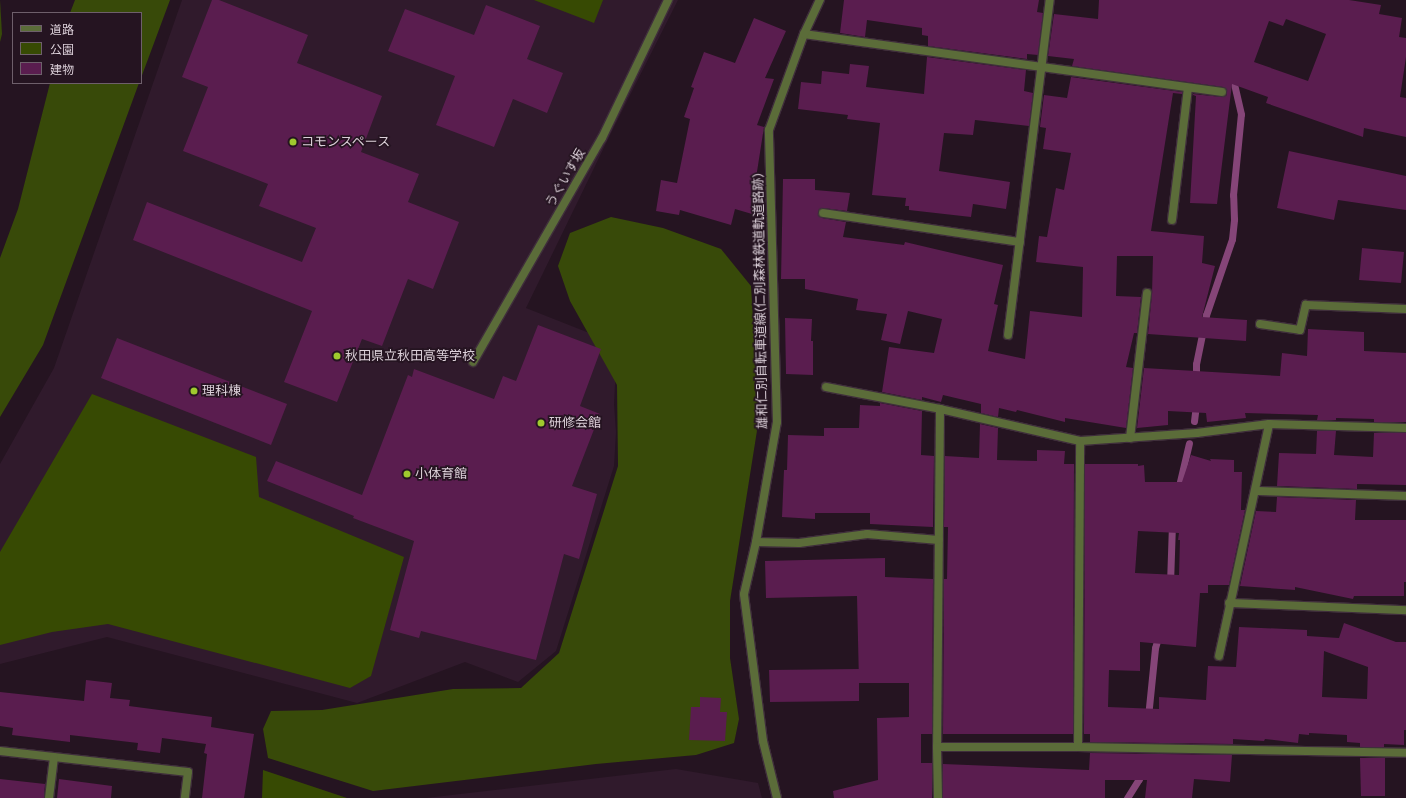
<!DOCTYPE html>
<meta charset="utf-8">
<style>
body{margin:0}
#map{position:relative;width:1406px;height:798px;overflow:hidden;background:#251421;font-family:Karla,"Noto Sans JP",sans-serif}
div>[style]{position:absolute}
[style*='--x']{left:calc(var(--x)*1px);top:calc(var(--y)*1px);width:calc(var(--w)*1px);rotate:calc(var(--a)*1deg)}
.built>*{inset:0;background:#301a2c}
.green>*{inset:0;background:#374a03}
.forest>*{inset:0;background:#384a09}
.stream>*{height:7px;margin:-3.5px;padding:0 3.5px;transform-origin:3.5px;border-radius:3.5px;background:#854578}
.building>*{inset:0;background:#5a1d4f}
.roads{filter:drop-shadow(1px 0 #3f2e3b) drop-shadow(-1px 0 #3f2e3b) drop-shadow(0 1px #3f2e3b) drop-shadow(0 -1px #3f2e3b)}
.minor>*{height:8px;margin:-4px;padding:0 4px;transform-origin:4px;border-radius:4px;background:#5b6c39}
.dots>*{width:11px;height:11px;translate:-50% -50%;box-sizing:border-box;border:2px solid #251421;border-radius:50%}
span{translate:-50% -50%;white-space:nowrap;text-align:center;line-height:1.15;-webkit-text-stroke:3.5px #251421;paint-order:stroke}
.poi-label{font-size:13px;color:#dcd0d9}
.left{translate:0 -50%;text-align:left}
.street-label{font-size:13px;color:#dcd0d9}
.legend{position:absolute;left:12px;top:12px;width:130px;height:72px;box-sizing:border-box;background:#251421;border:1px solid #6e5f6b;margin:0;padding:5px 7px;list-style:none;font-size:12px;color:#dcd0d9}
.legend li{display:flex;align-items:center;gap:8px;height:20px}
.legend b{width:20px;border:1px solid #6e5f6b}
</style>
<div id="map">
<div class="built">
<div style="clip-path:polygon(182px 0,678px 0,613px 129px,526px 308px,617px 344px,614px 404px,616px 432px,614px 466px,556px 651px,518px 682px,465px 662px,357px 703px,107px 637px,0 664px,0 464px,54px 368px)"></div>
<div style="clip-path:polygon(676px 769px,758px 783px,762px 798px,426px 798px)"></div>
</div>
<div class="green">
<div style="clip-path:polygon(534px 0,603px 0,594px 23px)"></div>
<div style="clip-path:polygon(92px 394px,256px 457px,259px 497px,404px 557px,371px 676px,350px 688px,108px 624px,52px 632px,0 645px,0 552px)"></div>
<div style="clip-path:polygon(263px 770px,347px 798px,262px 798px)"></div>
</div>
<div class="forest">
<div style="clip-path:polygon(0 0,2px 34px,0 42px)"></div>
<div style="clip-path:polygon(75px 0,170px 0,141px 78px,141px 13px,70px 13px)"></div>
<div style="clip-path:polygon(50px 83px,139px 83px,43px 345px,0 417px,0 258px,18px 209px)"></div>
<div style="clip-path:polygon(611px 217px,663px 228px,721px 249px,751px 286px,759px 418px,730px 601px,730px 658px,739px 719px,734px 743px,696px 755px,596px 764px,373px 791px,268px 758px,263px 729px,271px 711px,322px 710px,453px 689px,521px 688px,559px 653px,618px 466px,617px 385px,570px 301px,558px 266px,570px 233px)"></div>
</div>
<div class="stream">
<div style="--x:1196;--y:379;--w:15;--a:-90"></div>
<div style="--x:1196;--y:364;--w:50;--a:-78.5"></div>
<div style="--x:1206;--y:315;--w:80;--a:-71.1"></div>
<div style="--x:1232;--y:239;--w:20;--a:-84"></div>
<div style="--x:1234;--y:219;--w:24;--a:-92"></div>
<div style="--x:1233;--y:195;--w:81;--a:-84.4"></div>
<div style="--x:1241;--y:114;--w:39;--a:-103"></div>
<div style="--x:1194;--y:421;--w:17;--a:-83"></div>
<div style="--x:1178;--y:490;--w:48;--a:-76.8"></div>
<div style="--x:1170;--y:584;--w:60;--a:-88.1"></div>
<div style="--x:1148;--y:717;--w:69;--a:-84.2"></div>
<div style="--x:1155;--y:648;--w:15;--a:-74"></div>
<div style="--x:1127;--y:798;--w:22;--a:-58"></div>
<div style="--x:1139;--y:779;--w:7;--a:-74"></div>
</div>
<div class="building">
<div style="clip-path:polygon(212px 0,219px 0,308px 35px,297px 63px,382px 96px,361px 152px,419px 174px,408px 202px,459px 222px,433px 289px,408px 279px,382px 346px,362px 339px,337px 402px,284px 382px,312px 311px,133px 240px,147px 202px,302px 262px,316px 228px,259px 206px,268px 184px,183px 151px,208px 87px,182px 77px)"></div>
<div style="clip-path:polygon(844px 0,1039px 0,1037px 12px,1043px 13px,1038px 55px,1027px 54px,1027px 59px,928px 46px,928px 36px,922px 35px,922px 28px,867px 20px,865px 37px,840px 33px)"></div>
<div style="clip-path:polygon(evenodd,1099px 0,1349px 0,1381px 5px,1379px 14px,1402px 18px,1399px 37px,1406px 38px,1406px 57px,1400px 97px,1406px 98px,1406px 137px,1364px 128px,1363px 137px,1266px 103px,1268px 97px,1232px 84px,1217px 204px,1190px 203px,1196px 96px,1193px 95px,1193px 94px,1222px 97px,1227px 95px,1227px 90px,1223px 87px,1072px 66px,1074px 59px,1048px 56px,1054px 14px,1098px 19px,1099px 0,1286px 19px,1326px 34px,1308px 81px,1254px 62px,1269px 21px,1283px 26px,1286px 19px)"></div>
<div style="clip-path:polygon(486px 5px,540px 26px,527px 59px,563px 73px,547px 113px,513px 99px,494px 147px,436px 125px,455px 76px,388px 51px,405px 9px,474px 35px)"></div>
<div style="clip-path:polygon(754px 18px,786px 31px,765px 78px,774px 79px,757px 125px,764px 127px,756px 178px,762px 178px,752px 214px,735px 209px,731px 225px,680px 210px,679px 215px,656px 211px,661px 180px,677px 183px,690px 119px,684px 117px,694px 88px,691px 87px,704px 52px,735px 63px)"></div>
<div style="clip-path:polygon(927px 57px,1026px 70px,1024px 91px,1033px 93px,1029px 126px,975px 120px,973px 135px,944px 133px,939px 171px,1010px 182px,1006px 209px,973px 204px,971px 217px,909px 210px,909px 206px,905px 206px,906px 198px,872px 195px,880px 123px,847px 119px,848px 115px,798px 109px,801px 82px,821px 84px,822px 71px,849px 74px,850px 64px,869px 66px,866px 87px,924px 94px)"></div>
<div style="clip-path:polygon(1071px 77px,1182px 92px,1182px 94px,1173px 93px,1151px 231px,1204px 236px,1202px 263px,1215px 266px,1202px 317px,1247px 320px,1246px 341px,1148px 334px,1152px 294px,1153px 256px,1117px 256px,1116px 296px,1141px 297px,1137px 333px,1134px 333px,1126px 367px,1133px 368px,1126px 428px,1065px 418px,1065px 422px,1017px 410px,1016px 412px,999px 408px,998px 417px,981px 413px,981px 404px,943px 395px,941px 402px,922px 397px,922px 400px,882px 392px,889px 347px,934px 353px,942px 319px,908px 311px,900px 344px,881px 340px,887px 314px,856px 310px,858px 299px,805px 289px,805px 279px,781px 279px,783px 179px,815px 179px,815px 190px,850px 193px,847px 211px,823px 208px,818px 212px,818px 215px,822px 218px,846px 222px,843px 237px,904px 245px,905px 242px,1003px 265px,994px 304px,998px 305px,988px 351px,1025px 359px,1030px 311px,1082px 317px,1083px 267px,1036px 262px,1039px 236px,1047px 237px,1056px 188px,1064px 190px,1071px 153px,1043px 149px,1046px 128px,1040px 127px,1044px 95px,1067px 98px)"></div>
<div style="clip-path:polygon(1289px 151px,1406px 176px,1406px 210px,1338px 200px,1334px 220px,1277px 208px)"></div>
<div style="clip-path:polygon(1362px 248px,1404px 252px,1401px 283px,1359px 280px)"></div>
<div style="clip-path:polygon(785px 318px,812px 319px,811px 341px,813px 341px,813px 375px,786px 374px)"></div>
<div style="clip-path:polygon(538px 325px,601px 349px,580px 406px,600px 414px,572px 486px,597px 494px,579px 559px,564px 554px,536px 660px,421px 631px,419px 638px,390px 630px,414px 541px,353px 518px,354px 516px,267px 481px,276px 461px,362px 495px,408px 375px,412px 377px,414px 369px,494px 399px,503px 376px,516px 381px)"></div>
<div style="clip-path:polygon(1308px 329px,1364px 332px,1364px 351px,1406px 353px,1406px 422px,1374px 422px,1374px 419px,1336px 418px,1336px 420px,1317px 420px,1318px 415px,1245px 413px,1246px 418px,1207px 422px,1206px 413px,1168px 411px,1168px 425px,1137px 428px,1144px 368px,1280px 376px,1282px 353px,1307px 356px)"></div>
<div style="clip-path:polygon(117px 338px,287px 404px,271px 445px,101px 378px)"></div>
<div style="clip-path:polygon(880px 403px,922px 411px,921px 455px,934px 456px,933px 527px,870px 524px,870px 513px,815px 513px,815px 519px,782px 517px,784px 470px,787px 470px,788px 435px,824px 436px,824px 428px,859px 428px,860px 405px,880px 406px)"></div>
<div style="clip-path:polygon(980px 424px,998px 428px,997px 460px,1037px 461px,1037px 450px,1065px 451px,1064px 464px,1074px 464px,1073px 734px,943px 734px,944px 579px,947px 579px,948px 527px,944px 527px,945px 456px,979px 458px)"></div>
<div style="clip-path:polygon(1317px 431px,1336px 431px,1334px 455px,1373px 457px,1374px 433px,1406px 433px,1406px 485px,1357px 484px,1357px 489px,1277px 486px,1279px 453px,1316px 454px)"></div>
<div style="clip-path:polygon(evenodd,1191px 455px,1211px 461px,1210px 459px,1234px 460px,1234px 472px,1242px 472px,1241px 510px,1245px 510px,1229px 585px,1208px 585px,1208px 593px,1200px 593px,1196px 647px,1140px 642px,1140px 671px,1109px 670px,1108px 707px,1159px 709px,1159px 697px,1206px 700px,1208px 666px,1236px 667px,1239px 627px,1307px 630px,1307px 636px,1339px 638px,1344px 623px,1396px 642px,1406px 642px,1406px 730px,1404px 730px,1404px 745px,1384px 744px,1384px 747px,1360px 747px,1360px 743px,1347px 742px,1347px 735px,1309px 733px,1309px 735px,1299px 734px,1298px 743px,1265px 739px,1264px 741px,1233px 739px,1233px 744px,1090px 742px,1090px 734px,1084px 734px,1085px 464px,1138px 464px,1138px 466px,1144px 465px,1145px 482px,1182px 482px,1191px 455px,1138px 531px,1179px 533px,1178px 540px,1180px 540px,1179px 575px,1135px 573px,1138px 531px,1191px 455px,1324px 651px,1368px 667px,1367px 699px,1322px 697px,1324px 651px)"></div>
<div style="clip-path:polygon(1277px 497px,1356px 500px,1355px 520px,1406px 520px,1406px 582px,1404px 582px,1404px 596px,1354px 596px,1353px 599px,1295px 587px,1295px 590px,1240px 586px,1256px 511px,1276px 512px)"></div>
<div style="clip-path:polygon(885px 558px,885px 577px,933px 579px,932px 734px,921px 734px,921px 763px,932px 763px,932px 798px,834px 798px,833px 791px,878px 780px,877px 718px,909px 717px,909px 683px,859px 683px,857px 596px,766px 598px,765px 561px)"></div>
<div style="clip-path:polygon(859px 669px,859px 701px,770px 702px,769px 670px)"></div>
<div style="clip-path:polygon(86px 680px,112px 683px,110px 698px,130px 700px,129px 706px,212px 717px,211px 727px,254px 734px,244px 798px,202px 798px,207px 754px,204px 753px,206px 744px,162px 738px,160px 753px,137px 750px,138px 743px,70px 735px,70px 742px,12px 735px,13px 728px,0 726px,0 692px,84px 701px)"></div>
<div style="clip-path:polygon(700px 697px,721px 698px,720px 712px,727px 712px,725px 741px,689px 740px,691px 707px,700px 707px)"></div>
<div style="clip-path:polygon(1090px 753px,1232px 755px,1230px 782px,1194px 779px,1192px 798px,1145px 798px,1147px 780px,1105px 780px,1105px 798px,943px 798px,943px 764px,1089px 770px)"></div>
<div style="clip-path:polygon(1360px 758px,1385px 758px,1385px 796px,1361px 796px)"></div>
<div style="clip-path:polygon(0 779px,45px 784px,44px 798px,0 798px)"></div>
<div style="clip-path:polygon(59px 779px,112px 786px,111px 798px,57px 798px)"></div>
</div>
<div class="roads">
<div class="minor">
<div style="--x:804;--y:34;--w:422;--a:7.9"></div>
<div style="--x:823;--y:213;--w:199;--a:8.4"></div>
<div style="--x:1172;--y:220;--w:133;--a:-83.1"></div>
<div style="--x:1260;--y:324;--w:40;--a:8.5"></div>
<div style="--x:1300;--y:330;--w:26;--a:-77"></div>
<div style="--x:1306;--y:305;--w:100;--a:2.3"></div>
<div style="--x:1008;--y:335;--w:338;--a:-82.9"></div>
<div style="--x:473;--y:362;--w:258;--a:-60.1"></div>
<div style="--x:602;--y:138;--w:153;--a:-64.4"></div>
<div style="--x:826;--y:387;--w:116;--a:10.9"></div>
<div style="--x:1406;--y:428;--w:137;--a:-178.3"></div>
<div style="--x:1269;--y:424;--w:73;--a:172.9"></div>
<div style="--x:1197;--y:433;--w:117;--a:176.1"></div>
<div style="--x:1080;--y:441;--w:144;--a:-167.1"></div>
<div style="--x:940;--y:409;--w:338;--a:90.5"></div>
<div style="--x:937;--y:747;--w:141;--a:0"></div>
<div style="--x:1078;--y:747;--w:328;--a:1"></div>
<div style="--x:1130;--y:438;--w:146;--a:-83.3"></div>
<div style="--x:1255;--y:491;--w:151;--a:1.9"></div>
<div style="--x:756;--y:542;--w:43;--a:1.3"></div>
<div style="--x:799;--y:543;--w:69;--a:-7.5"></div>
<div style="--x:867;--y:534;--w:72;--a:4.8"></div>
<div style="--x:1229;--y:603;--w:177;--a:2.3"></div>
<div style="--x:1219;--y:656;--w:237;--a:-77.8"></div>
<div style="--x:937;--y:747;--w:51;--a:88.9"></div>
<div style="--x:1078;--y:747;--w:306;--a:-89.6"></div>
<div style="--x:0;--y:751;--w:189;--a:6.4"></div>
<div style="--x:188;--y:772;--w:26;--a:97"></div>
<div style="--x:49;--y:798;--w:41;--a:-83"></div>
<div style="--x:777;--y:798;--w:59;--a:-103.8"></div>
<div style="--x:763;--y:741;--w:148;--a:-97.4"></div>
<div style="--x:744;--y:594;--w:53;--a:-77"></div>
<div style="--x:756;--y:542;--w:122;--a:-80.1"></div>
<div style="--x:777;--y:422;--w:292;--a:-91.6"></div>
<div style="--x:769;--y:130;--w:102;--a:-70"></div>
<div style="--x:804;--y:34;--w:38;--a:-65"></div>
</div>
</div>
<div class="dots">
<div style="left:293px;top:142px;background:#9fca2e"></div>
<div style="left:337px;top:356px;background:#9fca2e"></div>
<div style="left:194px;top:391px;background:#9fca2e"></div>
<div style="left:541px;top:423px;background:#9fca2e"></div>
<div style="left:407px;top:474px;background:#9fca2e"></div>
</div>
<div class="poi-label">
<span class="left" style="left:301px;top:142px">コモンスペース</span>
<span class="left" style="left:345px;top:356px">秋田県立秋田高等学校</span>
<span class="left" style="left:202px;top:391px">理科棟</span>
<span class="left" style="left:549px;top:423px">研修会館</span>
<span class="left" style="left:415px;top:474px">小体育館</span>
</div>
<div class="street-label">
<span style="left:566px;top:178px;rotate:-60deg">うぐいす坂</span>
<span style="left:761px;top:301px;rotate:-91deg">雄和仁別自転車道線(仁別森林鉄道軌道路跡)</span>
</div>
<ul class="legend">
<li><b style="height:5px;background:#5b6c39"></b>道路</li>
<li><b style="height:11px;background:#374a03"></b>公園</li>
<li><b style="height:11px;background:#5a1d4f"></b>建物</li>
</ul>
</div>
